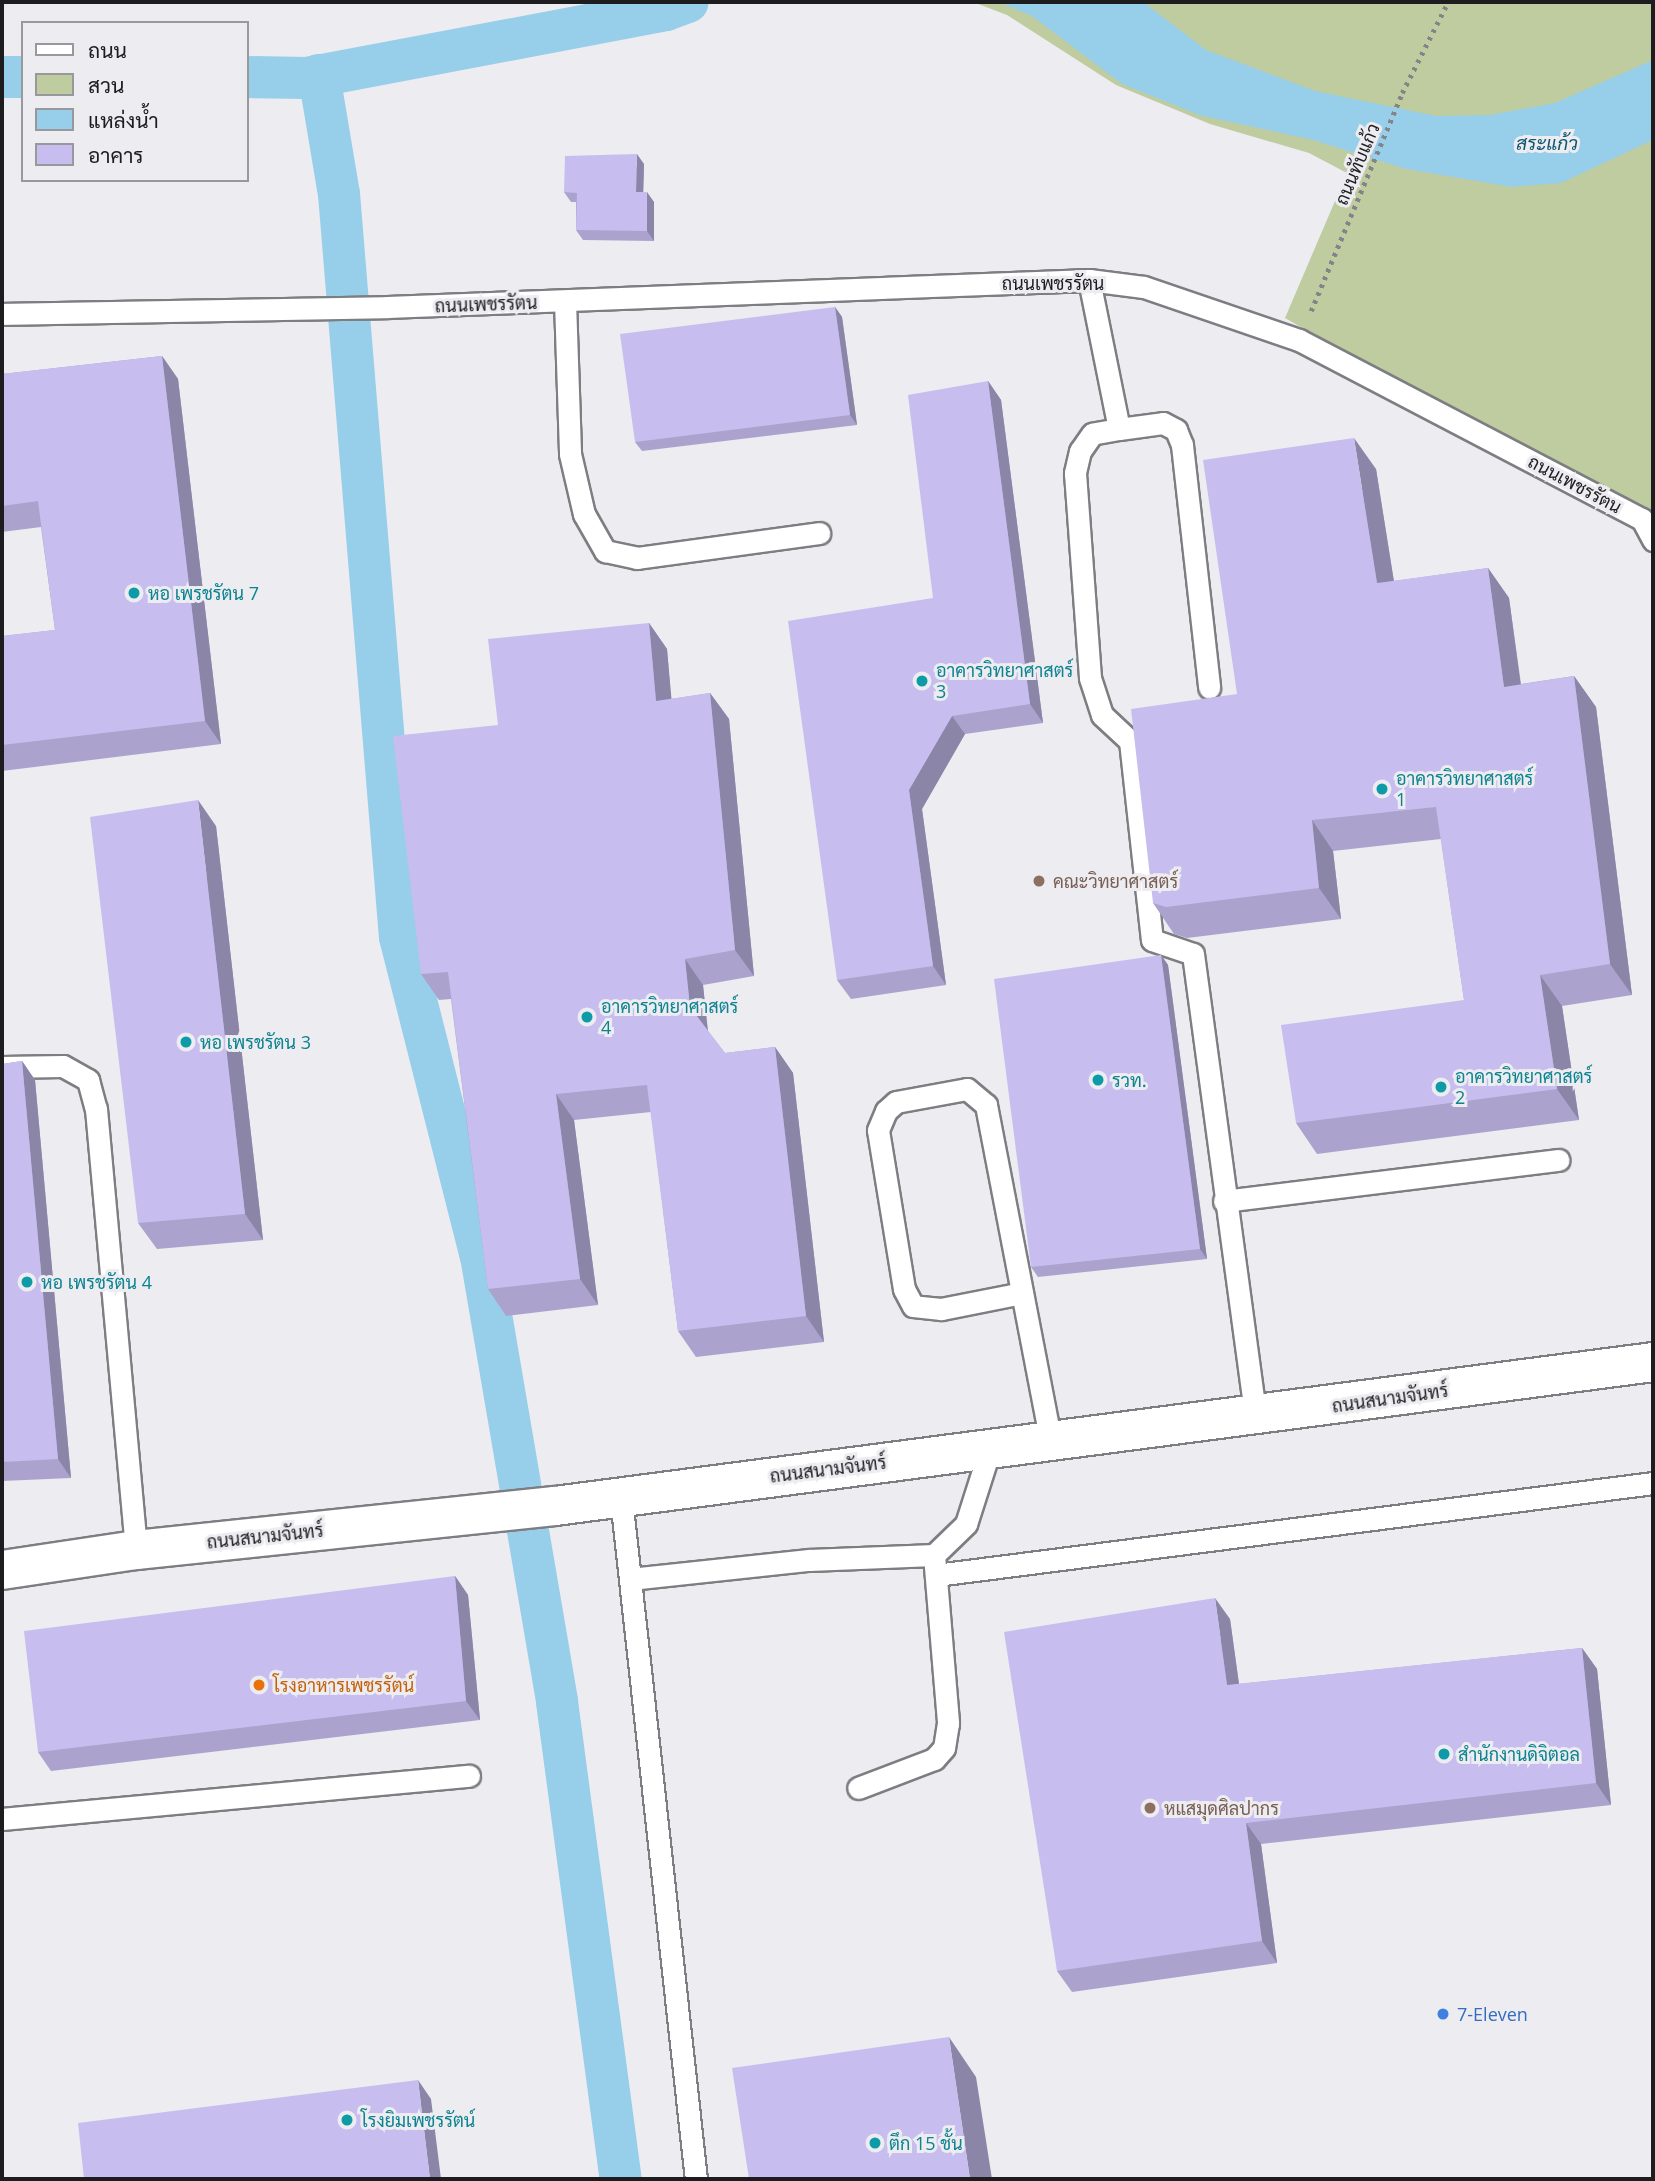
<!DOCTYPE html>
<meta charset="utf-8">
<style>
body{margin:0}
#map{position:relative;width:1655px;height:2181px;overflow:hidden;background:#ececf1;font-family:"Open Sans",Sarabun,sans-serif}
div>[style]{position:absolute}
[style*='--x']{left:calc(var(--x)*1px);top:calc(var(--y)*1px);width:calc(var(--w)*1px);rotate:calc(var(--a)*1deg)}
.green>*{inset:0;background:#bfcc9f}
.water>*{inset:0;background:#97ceea}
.canal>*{height:42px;margin:-21px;padding:0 21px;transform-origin:21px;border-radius:21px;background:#97ceea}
.path>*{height:4.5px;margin-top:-2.25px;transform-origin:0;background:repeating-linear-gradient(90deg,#848488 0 3.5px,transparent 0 8.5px)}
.roads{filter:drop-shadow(2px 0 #7d7e82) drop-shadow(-2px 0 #7d7e82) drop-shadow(0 2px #7d7e82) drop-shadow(0 -2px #7d7e82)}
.service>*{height:21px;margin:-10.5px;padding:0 10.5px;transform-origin:10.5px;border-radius:10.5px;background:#fff}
.minor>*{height:38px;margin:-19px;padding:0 19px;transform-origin:19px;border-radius:19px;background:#fff}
.wall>*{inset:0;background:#aba3ce}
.shaded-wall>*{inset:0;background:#8b85a7}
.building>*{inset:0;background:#c7beef}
.dots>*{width:19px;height:19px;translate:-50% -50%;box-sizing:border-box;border:4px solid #ececf1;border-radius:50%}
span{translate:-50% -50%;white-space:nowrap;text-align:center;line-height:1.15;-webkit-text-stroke:6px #ececf1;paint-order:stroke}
.street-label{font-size:18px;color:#1d1d1f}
.culture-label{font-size:18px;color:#0d838f}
.left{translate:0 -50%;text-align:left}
.education-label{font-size:18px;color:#785e54}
.food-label{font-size:18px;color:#c56008}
.shop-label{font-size:18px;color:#366cbe}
.water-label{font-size:19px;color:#115773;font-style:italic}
.frame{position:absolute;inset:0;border:4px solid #1d1d1f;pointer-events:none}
.legend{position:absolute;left:21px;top:21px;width:228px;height:161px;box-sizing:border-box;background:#ececf1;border:2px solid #99999d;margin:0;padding:9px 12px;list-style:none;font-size:21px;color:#1d1d1f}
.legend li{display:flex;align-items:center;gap:14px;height:35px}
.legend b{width:35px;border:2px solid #99999d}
</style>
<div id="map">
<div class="green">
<div style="clip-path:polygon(973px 2px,1653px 2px,1653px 529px,1285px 318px,1347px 173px,1309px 153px,1210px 124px,1116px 85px,1007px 15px)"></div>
</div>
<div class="water">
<div style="clip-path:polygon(999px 2px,1143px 2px,1206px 50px,1315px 91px,1436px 116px,1490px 115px,1555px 103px,1653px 60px,1653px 140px,1561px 183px,1512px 187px,1406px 169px,1313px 140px,1199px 115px,1122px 84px,1032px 16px)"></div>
</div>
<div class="canal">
<div style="--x:319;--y:75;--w:121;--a:80.5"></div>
<div style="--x:339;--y:194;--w:745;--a:85.31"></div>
<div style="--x:400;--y:937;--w:329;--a:75.8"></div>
<div style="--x:481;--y:1256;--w:452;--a:80.3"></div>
<div style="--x:557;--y:1702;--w:481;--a:82.4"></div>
<div style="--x:2;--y:77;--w:21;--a:0"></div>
<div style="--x:247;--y:77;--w:60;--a:1"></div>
<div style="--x:307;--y:78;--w:365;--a:-10.7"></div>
<div style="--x:666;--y:10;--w:23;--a:-20"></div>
</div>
<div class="path">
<div style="--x:1311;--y:311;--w:236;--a:-67.3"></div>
<div style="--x:1402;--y:93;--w:102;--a:-63.2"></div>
</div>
<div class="roads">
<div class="service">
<div style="--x:1089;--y:280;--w:152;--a:78.6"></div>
<div style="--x:1119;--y:429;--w:27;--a:170"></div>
<div style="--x:1092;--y:434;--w:21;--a:125"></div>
<div style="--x:1080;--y:451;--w:23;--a:103"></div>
<div style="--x:1075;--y:473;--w:206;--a:85.8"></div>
<div style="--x:1090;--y:678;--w:39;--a:72"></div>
<div style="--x:1102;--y:715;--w:38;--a:43"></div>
<div style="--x:1130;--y:741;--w:200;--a:83.7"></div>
<div style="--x:1152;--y:940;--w:43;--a:18.9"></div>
<div style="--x:1193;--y:954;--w:467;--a:82.3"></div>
<div style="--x:565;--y:301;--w:153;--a:88.1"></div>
<div style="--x:570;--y:454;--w:62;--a:76.9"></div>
<div style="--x:584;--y:514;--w:43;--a:60.4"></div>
<div style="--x:605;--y:551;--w:33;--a:12"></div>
<div style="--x:637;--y:558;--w:184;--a:-7.8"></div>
<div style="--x:2;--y:314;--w:385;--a:-1"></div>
<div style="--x:387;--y:307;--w:703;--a:-2.2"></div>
<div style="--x:1089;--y:280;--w:55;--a:7.3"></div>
<div style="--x:1144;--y:287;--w:164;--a:18.9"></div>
<div style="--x:1299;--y:340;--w:387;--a:27.6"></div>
<div style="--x:1642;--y:519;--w:24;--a:62"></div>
<div style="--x:1119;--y:429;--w:44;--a:-7.8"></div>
<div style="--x:1163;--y:423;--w:15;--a:28"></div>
<div style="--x:1176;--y:430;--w:16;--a:68"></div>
<div style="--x:1182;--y:445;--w:244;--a:83.6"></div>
<div style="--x:2;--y:1067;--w:61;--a:-0.9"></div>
<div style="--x:63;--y:1066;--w:29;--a:29"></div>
<div style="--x:88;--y:1080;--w:30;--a:75"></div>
<div style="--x:96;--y:1109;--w:443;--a:84.8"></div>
<div style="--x:1224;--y:1201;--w:337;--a:-7"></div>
<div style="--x:1022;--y:1293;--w:83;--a:168.8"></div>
<div style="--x:941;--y:1309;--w:28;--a:-174"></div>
<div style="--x:913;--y:1306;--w:19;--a:-118"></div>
<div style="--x:904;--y:1289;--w:161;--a:-99.3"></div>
<div style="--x:878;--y:1130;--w:21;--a:-67"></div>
<div style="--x:886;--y:1111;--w:13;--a:-42"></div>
<div style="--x:896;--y:1102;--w:72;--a:-10.4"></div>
<div style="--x:967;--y:1089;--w:25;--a:40"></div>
<div style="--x:986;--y:1105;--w:342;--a:79.1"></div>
<div style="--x:621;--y:1498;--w:685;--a:83.72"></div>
<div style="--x:934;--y:1555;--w:45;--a:-44.1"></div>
<div style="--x:966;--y:1524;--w:79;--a:-72.3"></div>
<div style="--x:936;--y:1575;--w:723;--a:-7.31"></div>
<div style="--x:630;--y:1579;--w:180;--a:-6.1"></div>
<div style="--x:809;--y:1560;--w:125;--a:-2.3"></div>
<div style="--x:934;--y:1555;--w:169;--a:85.2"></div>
<div style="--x:948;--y:1723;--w:25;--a:99"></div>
<div style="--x:944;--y:1748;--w:15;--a:132"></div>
<div style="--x:934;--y:1759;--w:81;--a:159.1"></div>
<div style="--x:2;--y:1819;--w:469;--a:-5.3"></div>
</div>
<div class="minor">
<div style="--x:2;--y:1570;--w:135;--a:-8.5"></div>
<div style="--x:136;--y:1550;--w:421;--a:-6"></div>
<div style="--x:555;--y:1506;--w:1107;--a:-7.47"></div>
</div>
</div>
<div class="wall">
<div style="clip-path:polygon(644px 164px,643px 192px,654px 202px,654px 241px,583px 240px,576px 230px,576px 202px,571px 202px,564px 192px)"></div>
<div style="clip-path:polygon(835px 307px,842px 317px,857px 425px,642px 451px,635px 442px)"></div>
<div style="clip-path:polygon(162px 356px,178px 379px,221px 744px,2px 771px,2px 636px,55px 630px,41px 527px,2px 532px,2px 374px)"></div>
<div style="clip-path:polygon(988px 381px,1001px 400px,1043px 723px,965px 734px,922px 809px,946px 985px,851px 999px,837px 980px)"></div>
<div style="clip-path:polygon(1376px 469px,1394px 581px,1488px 568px,1509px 598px,1521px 684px,1574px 676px,1596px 707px,1632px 995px,1562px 1006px,1579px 1120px,1317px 1154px,1296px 1123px,1464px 1000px,1441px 839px,1333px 851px,1341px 919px,1187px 938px,1174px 934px,1153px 903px,1237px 694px)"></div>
<div style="clip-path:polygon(649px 623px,667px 649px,671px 699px,710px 693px,729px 719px,754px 976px,703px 985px,708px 1031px,725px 1053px,775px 1047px,793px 1073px,824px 1342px,696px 1357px,678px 1331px,651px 1112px,574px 1120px,598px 1305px,506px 1316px,488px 1289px,451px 999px,439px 1000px,421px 974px)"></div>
<div style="clip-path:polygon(216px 826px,263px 1240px,157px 1249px,138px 1223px)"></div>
<div style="clip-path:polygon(1161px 955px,1168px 965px,1207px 1259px,1038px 1277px,1031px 1267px)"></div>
<div style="clip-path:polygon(22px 1061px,35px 1080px,71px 1478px,2px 1481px,2px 1064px)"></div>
<div style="clip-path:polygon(455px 1576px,468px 1595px,480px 1720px,51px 1771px,38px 1752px)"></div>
<div style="clip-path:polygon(1230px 1619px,1239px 1684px,1582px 1648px,1597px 1669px,1611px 1805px,1261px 1844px,1277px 1963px,1072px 1992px,1057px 1971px)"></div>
</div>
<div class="shaded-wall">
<div style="clip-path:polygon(637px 154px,644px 164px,643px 202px,636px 192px)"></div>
<div style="clip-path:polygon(647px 192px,654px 202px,654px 241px,647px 231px)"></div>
<div style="clip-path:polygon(835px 307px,842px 317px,857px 425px,850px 415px)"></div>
<div style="clip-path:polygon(162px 356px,178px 379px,221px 744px,205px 721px)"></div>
<div style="clip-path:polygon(988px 381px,1001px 400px,1043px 723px,1030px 704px)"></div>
<div style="clip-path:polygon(1354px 438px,1376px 469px,1399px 614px,1377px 583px)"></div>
<div style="clip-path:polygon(1488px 568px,1509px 598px,1525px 717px,1504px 687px)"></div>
<div style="clip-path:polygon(649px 623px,667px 649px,674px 727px,656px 701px)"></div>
<div style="clip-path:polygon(1574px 676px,1596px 707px,1632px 995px,1610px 964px)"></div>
<div style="clip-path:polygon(710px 693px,729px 719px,754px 976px,735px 950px)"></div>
<div style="clip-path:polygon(952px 716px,965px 734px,922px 809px,946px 985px,933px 966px,909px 790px)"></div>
<div style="clip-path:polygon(198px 800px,216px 826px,263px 1240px,245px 1214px)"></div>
<div style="clip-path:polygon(1312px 820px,1333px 851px,1341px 919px,1319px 888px)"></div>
<div style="clip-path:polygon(1161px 955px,1168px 965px,1207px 1259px,1200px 1249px)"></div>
<div style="clip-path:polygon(685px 959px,703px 985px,708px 1033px,690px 1007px)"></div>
<div style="clip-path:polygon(1540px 975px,1562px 1006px,1579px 1120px,1557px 1089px)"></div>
<div style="clip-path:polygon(775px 1047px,793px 1073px,824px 1342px,806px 1316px)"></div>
<div style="clip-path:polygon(22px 1061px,35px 1080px,71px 1478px,58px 1459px)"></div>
<div style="clip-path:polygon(556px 1094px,574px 1120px,598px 1305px,580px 1279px)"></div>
<div style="clip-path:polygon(455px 1576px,468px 1595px,480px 1720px,466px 1701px)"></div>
<div style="clip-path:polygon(1215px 1598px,1230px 1619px,1242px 1706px,1227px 1685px)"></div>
<div style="clip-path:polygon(1582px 1648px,1597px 1669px,1611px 1805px,1596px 1783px)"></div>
<div style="clip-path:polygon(1246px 1823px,1261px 1844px,1277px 1963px,1262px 1941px)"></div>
<div style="clip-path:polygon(949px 2037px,976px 2077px,992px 2179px,970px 2179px)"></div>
<div style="clip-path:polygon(418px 2080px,431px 2099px,441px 2179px,430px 2179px)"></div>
</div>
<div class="building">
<div style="clip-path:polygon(637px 154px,636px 192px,647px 192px,647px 231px,576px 230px,577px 193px,564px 192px,565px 156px)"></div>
<div style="clip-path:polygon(835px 307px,850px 415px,635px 442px,620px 334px)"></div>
<div style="clip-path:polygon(162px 356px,205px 721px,2px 745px,2px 636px,55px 630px,38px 501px,2px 506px,2px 374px)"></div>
<div style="clip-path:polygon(988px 381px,1030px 704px,952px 716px,909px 790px,933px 966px,837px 980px,788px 621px,933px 598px,908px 395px)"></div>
<div style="clip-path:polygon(1354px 438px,1377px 583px,1488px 568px,1504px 687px,1574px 676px,1610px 964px,1540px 975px,1557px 1089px,1296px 1123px,1281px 1025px,1464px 1000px,1436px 807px,1312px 820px,1319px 888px,1166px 907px,1153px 903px,1131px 709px,1237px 694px,1203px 460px)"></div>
<div style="clip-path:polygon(649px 623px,656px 701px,710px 693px,735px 950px,685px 959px,690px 1007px,725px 1053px,775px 1047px,806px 1316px,678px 1331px,647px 1085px,556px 1094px,580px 1279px,488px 1289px,448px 972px,421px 974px,393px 736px,498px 725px,488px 639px)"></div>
<div style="clip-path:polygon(198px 800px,245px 1214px,138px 1223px,90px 817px)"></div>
<div style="clip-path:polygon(1161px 955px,1200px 1249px,1031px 1267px,994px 979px)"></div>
<div style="clip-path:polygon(22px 1061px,58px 1459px,2px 1462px,2px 1064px)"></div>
<div style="clip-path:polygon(455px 1576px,466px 1701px,38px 1752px,24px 1631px)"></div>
<div style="clip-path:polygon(1215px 1598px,1227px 1685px,1582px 1648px,1596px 1783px,1246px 1823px,1262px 1941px,1057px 1971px,1004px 1632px)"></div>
<div style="clip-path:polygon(949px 2037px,970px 2179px,749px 2179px,732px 2068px)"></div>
<div style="clip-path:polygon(418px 2080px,430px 2179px,84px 2179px,78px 2123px)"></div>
</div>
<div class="dots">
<div style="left:134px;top:593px;background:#0f9aa8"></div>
<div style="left:922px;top:681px;background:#0f9aa8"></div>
<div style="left:1382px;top:789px;background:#0f9aa8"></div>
<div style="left:1039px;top:881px;background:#8d6e63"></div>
<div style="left:587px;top:1017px;background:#0f9aa8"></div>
<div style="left:186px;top:1042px;background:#0f9aa8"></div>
<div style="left:1098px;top:1080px;background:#0f9aa8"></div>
<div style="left:1441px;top:1087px;background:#0f9aa8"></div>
<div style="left:27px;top:1282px;background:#0f9aa8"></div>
<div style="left:259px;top:1685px;background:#e8710a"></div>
<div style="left:1444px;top:1754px;background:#0f9aa8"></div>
<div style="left:1150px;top:1808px;background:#8d6e63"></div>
<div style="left:1443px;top:2014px;background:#3f7fe0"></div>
<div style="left:347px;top:2120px;background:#0f9aa8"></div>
<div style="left:875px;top:2143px;background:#0f9aa8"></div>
</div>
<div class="street-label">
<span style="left:1357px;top:164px;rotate:-67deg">ถนนทับแก้ว</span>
<span style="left:1053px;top:283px">ถนนเพชรรัตน</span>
<span style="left:486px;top:304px;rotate:-2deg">ถนนเพชรรัตน</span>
<span style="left:1575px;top:484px;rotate:28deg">ถนนเพชรรัตน</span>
<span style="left:1390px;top:1398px;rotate:-8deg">ถนนสนามจันทร์</span>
<span style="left:828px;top:1469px;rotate:-7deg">ถนนสนามจันทร์</span>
<span style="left:265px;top:1536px;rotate:-6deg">ถนนสนามจันทร์</span>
</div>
<div class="culture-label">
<span class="left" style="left:148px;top:593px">หอ เพรชรัตน 7</span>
<span class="left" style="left:936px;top:681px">อาคารวิทยาศาสตร์<br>3</span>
<span class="left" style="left:1396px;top:789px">อาคารวิทยาศาสตร์<br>1</span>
<span class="left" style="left:601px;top:1017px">อาคารวิทยาศาสตร์<br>4</span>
<span class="left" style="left:200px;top:1042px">หอ เพรชรัตน 3</span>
<span class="left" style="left:1455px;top:1087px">อาคารวิทยาศาสตร์<br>2</span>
<span class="left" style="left:1112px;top:1080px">รวท.</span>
<span class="left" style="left:41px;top:1282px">หอ เพรชรัตน 4</span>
<span class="left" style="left:1458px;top:1754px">สำนักงานดิจิตอล</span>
<span class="left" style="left:361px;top:2120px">โรงยิมเพชรรัตน์</span>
<span class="left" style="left:889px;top:2143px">ตึก 15 ชั้น</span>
</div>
<div class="education-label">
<span class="left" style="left:1053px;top:881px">คณะวิทยาศาสตร์</span>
<span class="left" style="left:1164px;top:1808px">หแสมุดศิลปากร</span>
</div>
<div class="food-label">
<span class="left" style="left:273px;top:1685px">โรงอาหารเพชรรัตน์</span>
</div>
<div class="shop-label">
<span class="left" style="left:1457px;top:2014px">7-Eleven</span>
</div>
<div class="water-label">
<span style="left:1547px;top:144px">สระแก้ว</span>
</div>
<div class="frame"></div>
<ul class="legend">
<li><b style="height:9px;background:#fff"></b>ถนน</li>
<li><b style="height:19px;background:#bfcc9f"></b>สวน</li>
<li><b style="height:19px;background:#97ceea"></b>แหล่งน้ำ</li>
<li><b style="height:19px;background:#c7beef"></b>อาคาร</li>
</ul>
</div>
